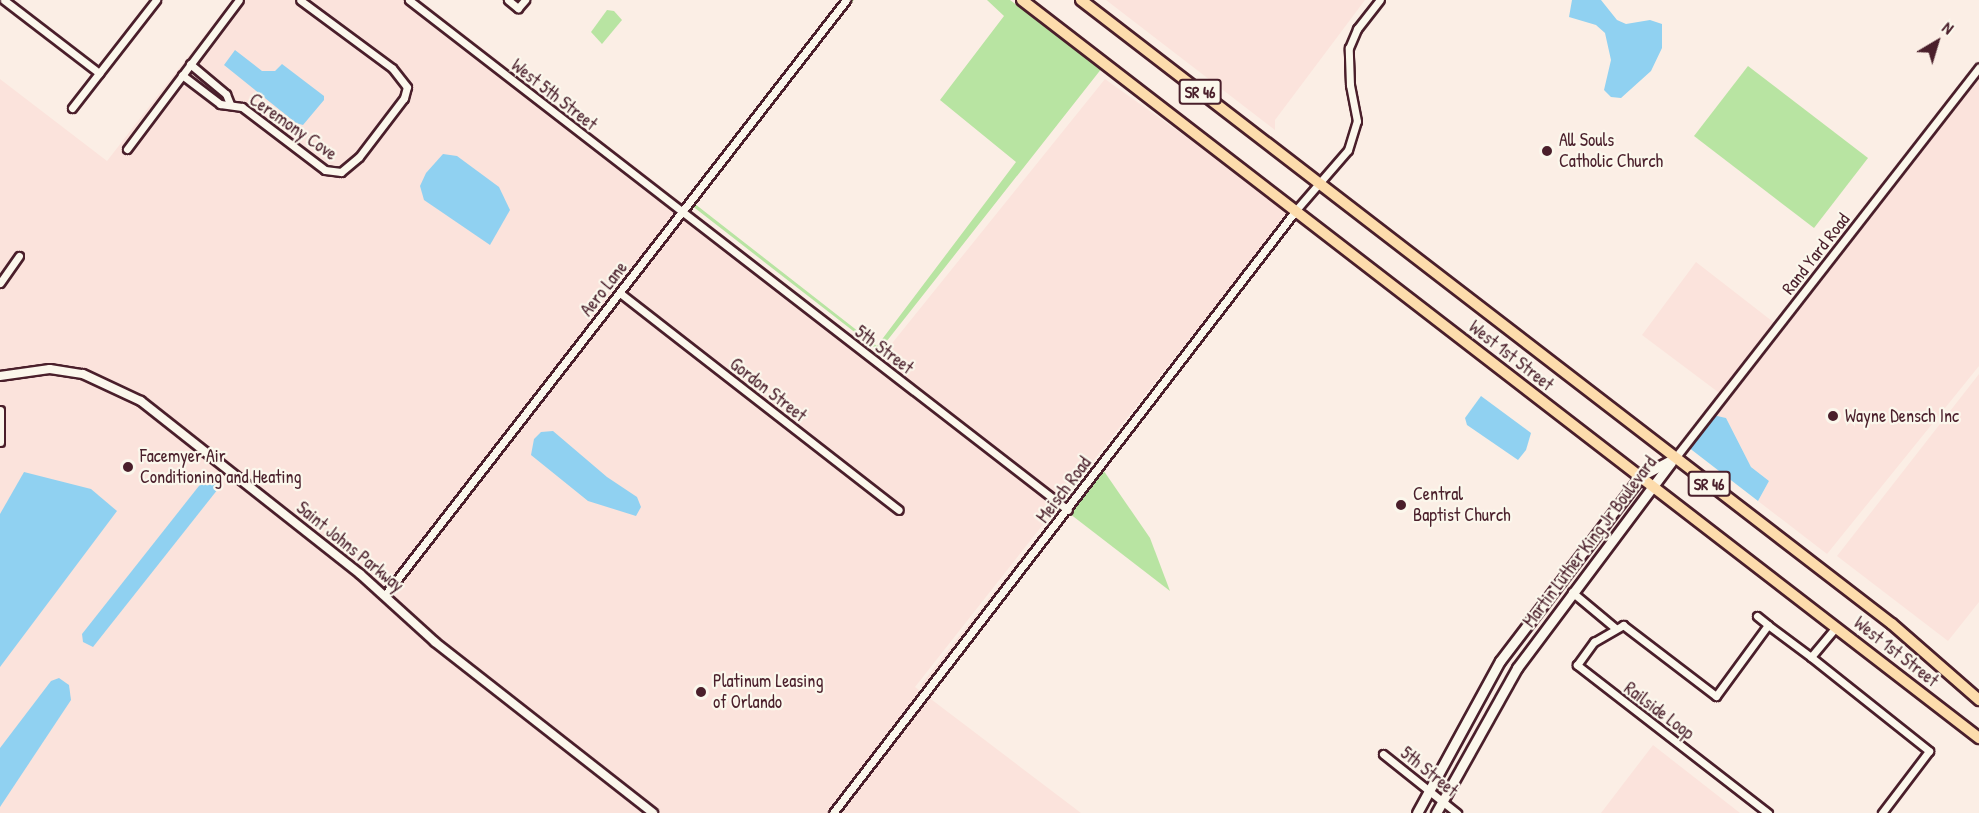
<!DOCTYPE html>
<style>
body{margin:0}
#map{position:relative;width:1979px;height:813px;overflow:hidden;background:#fbeee5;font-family:"Patrick Hand",sans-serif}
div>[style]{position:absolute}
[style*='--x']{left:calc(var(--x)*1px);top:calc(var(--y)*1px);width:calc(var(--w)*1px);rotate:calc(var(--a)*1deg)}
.built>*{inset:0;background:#fbe3dc}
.green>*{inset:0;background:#b8e4a2}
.water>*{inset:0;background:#90d1f1}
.roads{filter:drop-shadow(2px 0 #4a1f2b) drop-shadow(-2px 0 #4a1f2b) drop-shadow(0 2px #4a1f2b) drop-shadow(0 -2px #4a1f2b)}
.minor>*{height:7px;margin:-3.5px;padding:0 3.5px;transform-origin:3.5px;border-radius:3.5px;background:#fbf7ec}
.tertiary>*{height:8px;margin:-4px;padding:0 4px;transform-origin:4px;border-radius:4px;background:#fbf7ec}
.secondary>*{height:9px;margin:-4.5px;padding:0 4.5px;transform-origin:4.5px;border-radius:4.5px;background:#fbf7ec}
.primary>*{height:10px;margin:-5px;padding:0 5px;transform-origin:5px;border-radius:5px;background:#fddcac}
.dots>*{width:16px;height:16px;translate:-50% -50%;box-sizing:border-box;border:3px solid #fbf7ec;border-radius:50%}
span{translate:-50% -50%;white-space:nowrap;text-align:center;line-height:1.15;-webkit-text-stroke:4.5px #fbf7ec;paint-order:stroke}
.shield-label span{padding:2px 4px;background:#fbf7ec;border:2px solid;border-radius:4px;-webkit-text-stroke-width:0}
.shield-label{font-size:16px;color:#4a1f2b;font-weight:700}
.street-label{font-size:18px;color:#4a1f2b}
.poi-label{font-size:18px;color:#4a1f2b}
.left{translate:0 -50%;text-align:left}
.north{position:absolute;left:1907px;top:12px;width:60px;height:60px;-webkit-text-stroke:4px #fbf7ec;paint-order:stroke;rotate:38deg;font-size:16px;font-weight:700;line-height:24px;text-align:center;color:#4a1f2b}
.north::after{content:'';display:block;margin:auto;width:21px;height:27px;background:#4a1f2b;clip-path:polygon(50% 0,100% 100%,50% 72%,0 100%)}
</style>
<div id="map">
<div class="built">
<div style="clip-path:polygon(232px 0,420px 0,881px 357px,1105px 79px,1290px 211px,915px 687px,1081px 813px,0 813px,0 79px,107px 161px)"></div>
<div style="clip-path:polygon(1106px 0,1365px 0,1275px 120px,1275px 130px)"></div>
<div style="clip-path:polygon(1979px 73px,1979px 366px,1827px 554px,1758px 501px,1769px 481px,1751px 467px,1726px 418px,1713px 415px,1726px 398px,1642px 335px,1696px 262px,1781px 328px)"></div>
<div style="clip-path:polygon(1979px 374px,1979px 602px,1948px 641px,1837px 556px)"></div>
<div style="clip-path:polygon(1061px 507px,1067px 512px,927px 691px,920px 686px)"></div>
<div style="clip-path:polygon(1653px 745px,1740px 813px,1601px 813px)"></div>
</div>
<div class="green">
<div style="clip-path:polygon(847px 0,854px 0,695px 204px,877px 346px,1016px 162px,940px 100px,1004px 16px,987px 0,1010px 0,1102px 68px,879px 351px,691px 205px)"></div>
<div style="clip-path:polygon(607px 10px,614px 11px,622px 20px,602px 44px,591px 32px)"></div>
<div style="clip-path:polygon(1748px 66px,1868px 158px,1814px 228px,1694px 136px)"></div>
<div style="clip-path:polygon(1097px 461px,1150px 538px,1170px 591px,1061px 507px)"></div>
</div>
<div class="water">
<div style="clip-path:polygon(1572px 0,1601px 0,1617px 20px,1626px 24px,1650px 20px,1662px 24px,1662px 48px,1651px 71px,1621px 98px,1611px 97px,1604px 90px,1611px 60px,1605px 33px,1596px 25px,1569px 17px)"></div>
<div style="clip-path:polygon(235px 50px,262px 71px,275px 71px,282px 64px,324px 96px,324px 100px,303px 125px,296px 123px,224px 65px)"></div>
<div style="clip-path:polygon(443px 154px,457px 156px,499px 187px,510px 210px,490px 245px,424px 200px,420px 186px,426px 173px)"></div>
<div style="clip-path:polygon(1481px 396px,1531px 433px,1526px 450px,1518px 460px,1467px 425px,1465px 418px)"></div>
<div style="clip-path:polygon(1713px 415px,1726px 418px,1751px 467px,1769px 481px,1758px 501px,1688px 447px)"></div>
<div style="clip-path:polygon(553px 431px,607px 477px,637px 497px,641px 507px,636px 516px,588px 501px,531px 455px,534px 439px,541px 432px)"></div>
<div style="clip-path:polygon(24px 472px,91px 489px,117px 511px,0 667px,0 514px)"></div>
<div style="clip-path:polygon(206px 477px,213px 479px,218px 489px,93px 647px,83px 642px,82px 634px)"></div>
<div style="clip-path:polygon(59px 678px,69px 685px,71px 700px,0 807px,0 748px,51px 681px)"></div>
</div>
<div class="roads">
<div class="minor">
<div style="--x:4;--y:0;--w:120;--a:37.5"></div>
<div style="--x:409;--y:0;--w:833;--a:37.74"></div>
<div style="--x:508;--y:0;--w:13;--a:39"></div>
<div style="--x:518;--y:8;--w:11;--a:-49"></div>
<div style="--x:190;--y:64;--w:47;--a:39.8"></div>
<div style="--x:226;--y:94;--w:11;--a:68"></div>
<div style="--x:182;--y:75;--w:48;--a:37.3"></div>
<div style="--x:220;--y:104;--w:22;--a:8"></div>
<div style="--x:242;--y:107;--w:104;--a:37.2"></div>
<div style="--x:325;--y:170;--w:16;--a:7"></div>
<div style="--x:341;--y:172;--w:23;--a:-40"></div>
<div style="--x:359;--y:157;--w:74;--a:-52.7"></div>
<div style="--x:404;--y:98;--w:11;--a:-75"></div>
<div style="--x:407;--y:87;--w:24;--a:-128"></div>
<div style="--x:392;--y:68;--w:114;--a:-143.5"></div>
<div style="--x:72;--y:108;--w:137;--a:-52.1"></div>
<div style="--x:127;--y:149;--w:186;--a:-53.1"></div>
<div style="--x:0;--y:283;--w:33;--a:-55"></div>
<div style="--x:620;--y:293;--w:353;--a:37.9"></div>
<div style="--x:0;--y:410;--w:32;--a:90"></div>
<div style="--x:1675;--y:458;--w:495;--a:-52.1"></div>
<div style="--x:1572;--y:592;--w:55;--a:39.8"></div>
<div style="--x:385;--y:595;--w:753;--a:-52.23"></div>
<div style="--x:1757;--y:616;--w:14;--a:39"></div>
<div style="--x:1836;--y:627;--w:39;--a:130"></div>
<div style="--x:1811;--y:657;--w:151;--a:38.5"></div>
<div style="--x:1929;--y:751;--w:78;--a:127.2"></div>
<div style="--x:1383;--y:754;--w:95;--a:38.6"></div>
<div style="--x:833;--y:813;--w:760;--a:-52.48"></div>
<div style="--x:1296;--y:210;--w:79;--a:-49.1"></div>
<div style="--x:1348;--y:150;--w:30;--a:-73"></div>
<div style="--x:1357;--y:121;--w:37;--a:-101"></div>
<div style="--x:1350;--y:85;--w:37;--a:-92"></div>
<div style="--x:1349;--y:48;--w:21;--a:-67"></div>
<div style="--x:1357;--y:29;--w:37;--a:-52"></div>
<div style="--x:1768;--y:813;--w:242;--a:-142.2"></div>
<div style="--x:1577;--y:665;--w:29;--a:-54"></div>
<div style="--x:1594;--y:642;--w:34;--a:-30"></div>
<div style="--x:1623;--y:625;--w:117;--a:37.4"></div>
<div style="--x:1716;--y:696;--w:88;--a:-53.8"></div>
<div style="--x:1768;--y:625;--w:54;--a:36.7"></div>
</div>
<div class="tertiary">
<div style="--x:0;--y:376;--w:50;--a:-8"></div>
<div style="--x:50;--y:369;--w:33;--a:9"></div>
<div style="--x:83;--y:374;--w:64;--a:25"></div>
<div style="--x:141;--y:401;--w:279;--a:38.3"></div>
<div style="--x:360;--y:574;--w:101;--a:42.2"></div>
<div style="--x:435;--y:642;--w:277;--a:38.1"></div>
</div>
<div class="secondary">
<div style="--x:1417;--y:813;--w:173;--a:-61.4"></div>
<div style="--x:1500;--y:661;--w:233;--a:-52.7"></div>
<div style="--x:1641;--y:476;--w:38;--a:-28"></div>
<div style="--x:1436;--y:813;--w:166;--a:-60.8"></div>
<div style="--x:1517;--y:668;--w:257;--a:-53.2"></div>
</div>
<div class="primary">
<div style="--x:1022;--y:0;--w:1209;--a:37.64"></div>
<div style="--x:1081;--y:0;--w:1023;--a:37.58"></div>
<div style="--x:1892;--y:624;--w:116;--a:41.1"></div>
</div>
</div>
<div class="dots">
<div style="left:1547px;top:151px;background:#4a1f2b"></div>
<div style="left:1833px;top:416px;background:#4a1f2b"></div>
<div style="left:128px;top:467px;background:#4a1f2b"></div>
<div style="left:1401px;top:505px;background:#4a1f2b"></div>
<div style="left:701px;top:692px;background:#4a1f2b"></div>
</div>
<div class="shield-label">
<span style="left:1200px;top:92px">SR 46</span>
<span style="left:1709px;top:484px">SR 46</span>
</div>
<div class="street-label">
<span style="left:554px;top:95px;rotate:38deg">West 5th Street</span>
<span style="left:293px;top:127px;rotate:35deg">Ceremony Cove</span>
<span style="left:1816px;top:254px;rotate:-52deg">Rand Yard Road</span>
<span style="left:604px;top:289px;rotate:-52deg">Aero Lane</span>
<span style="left:884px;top:350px;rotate:37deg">5th Street</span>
<span style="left:1511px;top:356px;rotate:38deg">West 1st Street</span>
<span style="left:768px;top:390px;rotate:38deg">Gordon Street</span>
<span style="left:1064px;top:490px;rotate:-53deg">Meisch Road</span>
<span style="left:1590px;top:542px;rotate:-53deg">Martin Luther King Jr Boulevard</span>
<span style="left:350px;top:547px;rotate:39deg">Saint Johns Parkway</span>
<span style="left:1896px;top:652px;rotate:38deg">West 1st Street</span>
<span style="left:1659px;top:711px;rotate:37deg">Railside Loop</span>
<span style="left:1429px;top:772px;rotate:39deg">5th Street</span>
</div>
<div class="poi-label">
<span class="left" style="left:1559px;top:151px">All Souls<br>Catholic Church</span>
<span class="left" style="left:1845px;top:416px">Wayne Densch Inc</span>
<span class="left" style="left:140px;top:467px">Facemyer Air<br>Conditioning and Heating</span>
<span class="left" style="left:1413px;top:505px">Central<br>Baptist Church</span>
<span class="left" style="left:713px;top:692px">Platinum Leasing<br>of Orlando</span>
</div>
<div class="north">N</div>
</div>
